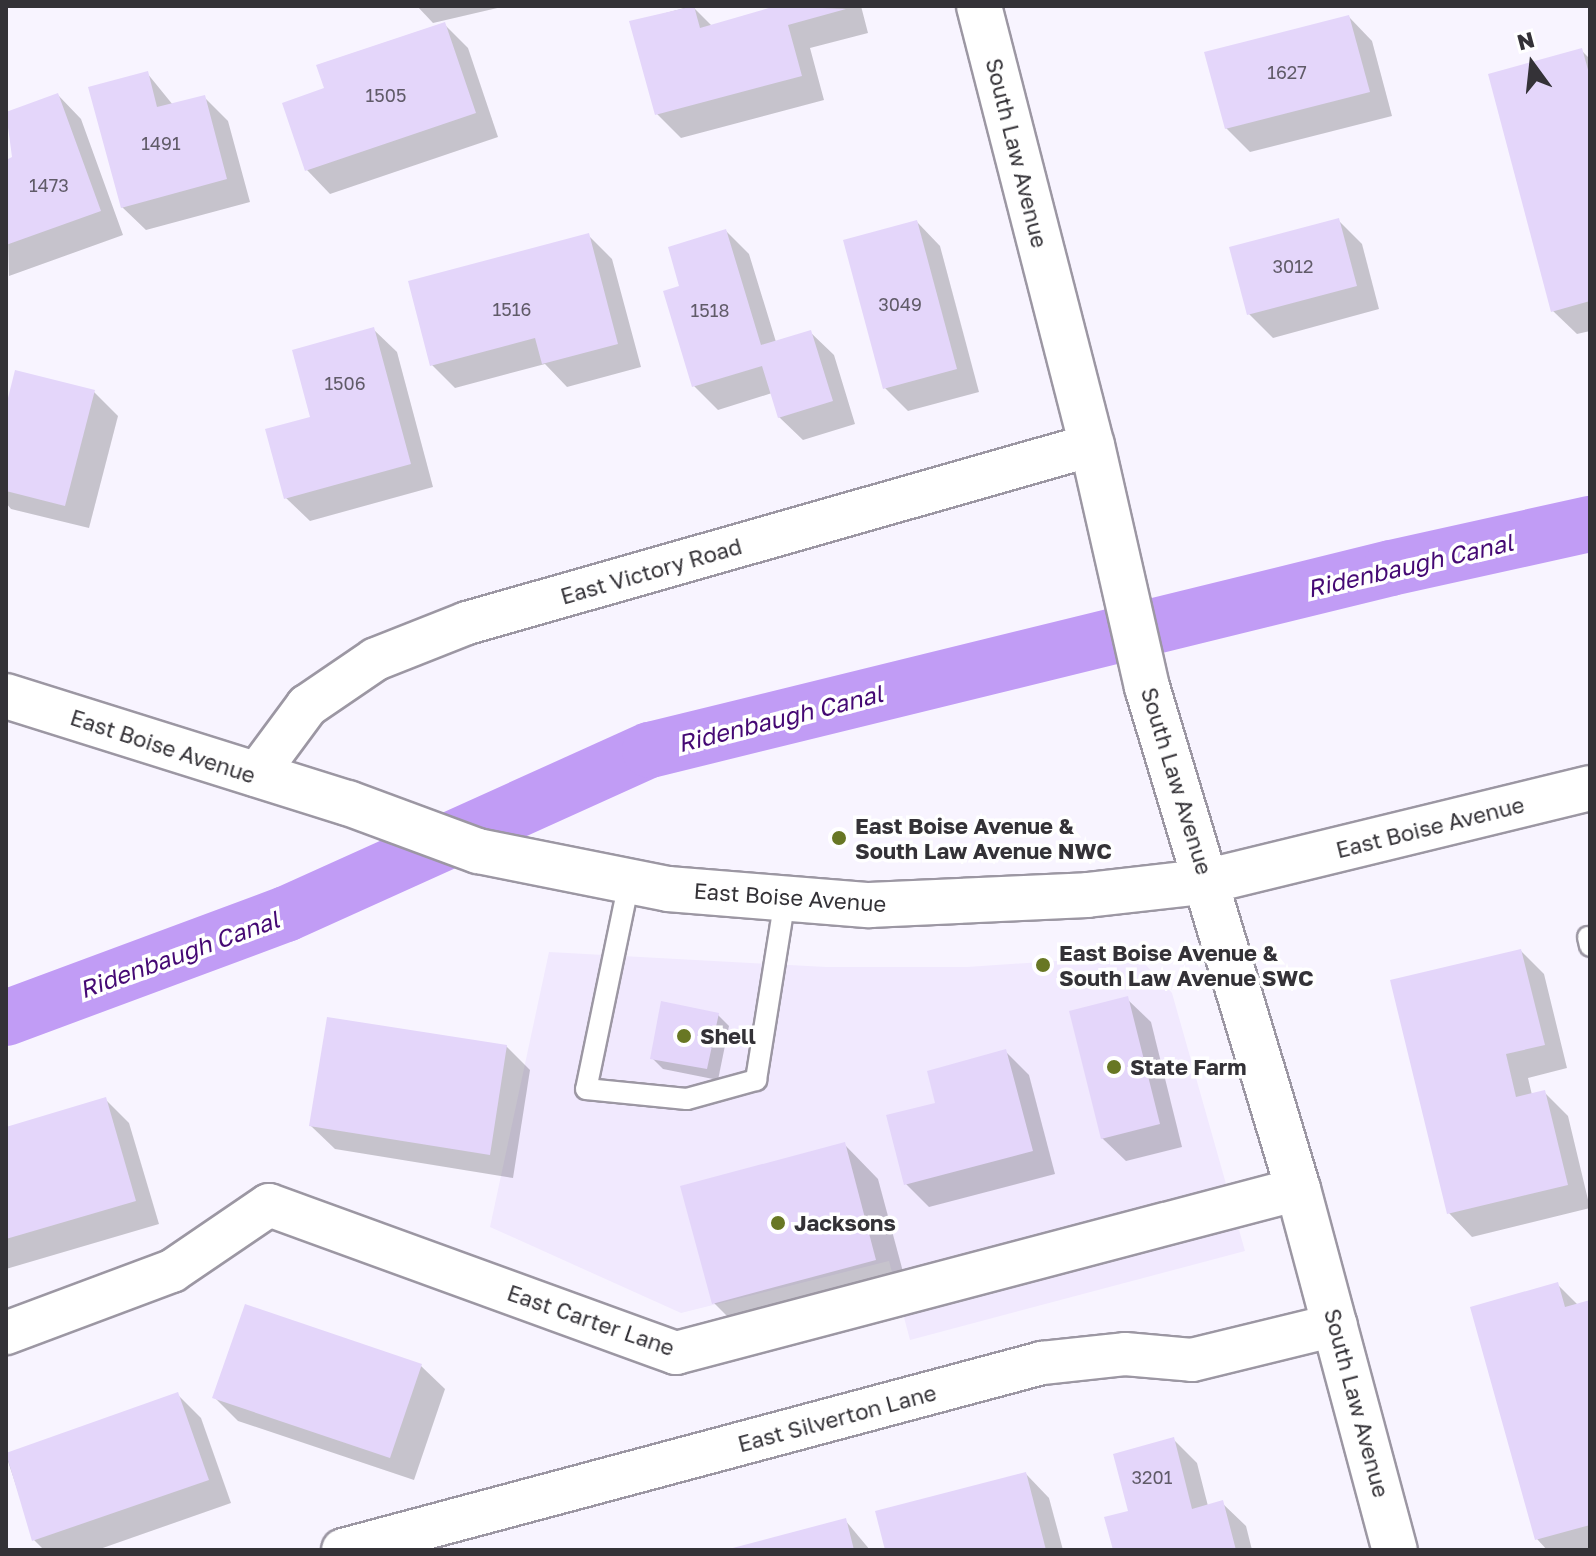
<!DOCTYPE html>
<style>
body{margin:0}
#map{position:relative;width:1596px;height:1556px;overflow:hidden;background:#f8f4ff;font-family:"Golos Text",sans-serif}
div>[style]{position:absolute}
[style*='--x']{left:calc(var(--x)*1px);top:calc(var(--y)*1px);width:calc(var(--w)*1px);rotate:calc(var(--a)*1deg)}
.built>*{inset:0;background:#f1e9fe}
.shadow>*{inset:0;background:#0003}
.canal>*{height:56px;margin:-28px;padding:0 28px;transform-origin:28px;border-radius:28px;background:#c19cf5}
.building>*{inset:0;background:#e4d6fa}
.roads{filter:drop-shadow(2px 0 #9c97a3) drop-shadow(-2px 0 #9c97a3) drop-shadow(0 2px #9c97a3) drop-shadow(0 -2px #9c97a3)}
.lane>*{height:20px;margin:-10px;padding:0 10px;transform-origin:10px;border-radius:10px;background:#fff}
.street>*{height:42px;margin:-21px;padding:0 21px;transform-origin:21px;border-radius:21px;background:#fff}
.secondary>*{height:44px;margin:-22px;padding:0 22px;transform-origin:22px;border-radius:22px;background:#fff}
.dots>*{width:22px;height:22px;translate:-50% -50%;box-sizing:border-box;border:4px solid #fff;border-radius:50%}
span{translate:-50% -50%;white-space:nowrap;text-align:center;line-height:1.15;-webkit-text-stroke:7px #fff;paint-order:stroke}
.number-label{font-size:18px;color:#605b68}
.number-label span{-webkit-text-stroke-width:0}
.street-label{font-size:22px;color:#343237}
.poi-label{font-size:22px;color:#343237;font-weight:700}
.left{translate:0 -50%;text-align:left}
.water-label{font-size:24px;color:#450974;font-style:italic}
.frame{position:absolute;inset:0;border:8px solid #343237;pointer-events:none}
.north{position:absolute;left:1492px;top:24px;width:80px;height:80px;-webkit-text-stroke:6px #fff;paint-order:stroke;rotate:345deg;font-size:22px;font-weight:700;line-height:32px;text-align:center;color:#343237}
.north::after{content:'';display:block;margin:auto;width:28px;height:36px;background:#343237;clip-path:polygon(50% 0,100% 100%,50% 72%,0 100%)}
</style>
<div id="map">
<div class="built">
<div style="clip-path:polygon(549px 952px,826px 967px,967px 967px,1114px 957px,1145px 964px,1172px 993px,1245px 1251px,910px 1340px,889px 1261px,681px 1313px,490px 1227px)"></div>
</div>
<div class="shadow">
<div style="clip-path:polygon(417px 6px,506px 6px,433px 23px)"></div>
<div style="clip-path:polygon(692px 6px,713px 27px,778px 6px,861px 6px,868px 33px,810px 48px,824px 100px,681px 138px,657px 114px,632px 22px)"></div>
<div style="clip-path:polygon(1349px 17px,1372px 41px,1392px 116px,1250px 152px,1226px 128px)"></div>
<div style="clip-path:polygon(444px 24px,468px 48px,498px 137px,330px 194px,307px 170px)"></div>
<div style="clip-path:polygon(1582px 51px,1590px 59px,1590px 331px,1577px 334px,1553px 311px)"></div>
<div style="clip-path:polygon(147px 73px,173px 105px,204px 97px,228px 121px,250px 202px,146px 230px,122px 207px)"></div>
<div style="clip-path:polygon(58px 95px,81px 119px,123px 235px,9px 276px,6px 162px,15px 159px,6px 114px)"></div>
<div style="clip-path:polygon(1338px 220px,1362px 244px,1379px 309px,1273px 338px,1249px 314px)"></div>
<div style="clip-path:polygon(917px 222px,940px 246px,979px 392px,908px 411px,884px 387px)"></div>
<div style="clip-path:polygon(726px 231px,749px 254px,776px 342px,810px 332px,834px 355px,855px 424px,803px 440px,779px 417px,772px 393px,718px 410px,694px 386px,682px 287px)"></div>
<div style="clip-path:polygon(588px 235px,612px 259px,641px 367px,567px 387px,545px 364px,455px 388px,432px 365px)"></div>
<div style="clip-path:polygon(373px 329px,397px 352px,433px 487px,310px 521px,286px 498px,312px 419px)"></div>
<div style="clip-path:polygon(94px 392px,118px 416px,89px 528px,11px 509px,6px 503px,6px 414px)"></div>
<div style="clip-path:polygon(1521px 951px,1544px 974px,1567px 1068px,1528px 1078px,1532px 1095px,1544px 1092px,1568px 1116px,1590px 1208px,1472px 1237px,1449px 1213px)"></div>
<div style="clip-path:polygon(1127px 999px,1151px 1022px,1182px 1147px,1126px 1161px,1102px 1138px)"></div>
<div style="clip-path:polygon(718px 1015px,729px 1026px,718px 1080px,663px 1069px,652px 1058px)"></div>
<div style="clip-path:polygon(506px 1046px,530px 1070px,513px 1178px,335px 1149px,311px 1126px)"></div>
<div style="clip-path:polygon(1006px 1052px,1029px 1075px,1055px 1174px,929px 1207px,906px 1184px)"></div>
<div style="clip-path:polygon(105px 1099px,129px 1123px,159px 1224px,6px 1269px,6px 1129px)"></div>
<div style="clip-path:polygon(844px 1144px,878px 1179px,909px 1294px,748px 1337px,714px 1303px)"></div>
<div style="clip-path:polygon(1557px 1284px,1578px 1305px,1590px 1302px,1590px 1550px,1547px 1550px,1537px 1539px)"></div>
<div style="clip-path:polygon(421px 1366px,445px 1389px,414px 1480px,238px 1421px,215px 1398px)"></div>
<div style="clip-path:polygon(178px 1395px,201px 1418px,231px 1503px,97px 1550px,44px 1550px,34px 1540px,6px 1455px)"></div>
<div style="clip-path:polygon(1173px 1439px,1197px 1463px,1208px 1506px,1222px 1503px,1246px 1526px,1252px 1550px,1115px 1550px)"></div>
<div style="clip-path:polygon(1026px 1474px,1049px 1498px,1063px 1550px,887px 1550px)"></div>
<div style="clip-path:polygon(845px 1520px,870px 1550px,733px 1550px)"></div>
</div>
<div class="canal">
<div style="--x:6;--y:1018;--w:299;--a:-20.4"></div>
<div style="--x:286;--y:914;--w:399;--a:-24.3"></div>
<div style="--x:650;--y:750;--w:763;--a:-13.8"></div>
<div style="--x:1391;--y:568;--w:204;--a:-12.5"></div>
</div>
<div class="building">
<div style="clip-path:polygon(694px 6px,700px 28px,776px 6px,846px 9px,788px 25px,802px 76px,655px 115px,629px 21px)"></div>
<div style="clip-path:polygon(1349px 15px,1370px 92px,1225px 129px,1204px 52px)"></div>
<div style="clip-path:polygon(445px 22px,476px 113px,305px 171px,282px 103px,324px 88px,316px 65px)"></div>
<div style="clip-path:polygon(1582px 48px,1590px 77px,1590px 301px,1551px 312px,1488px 74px)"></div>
<div style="clip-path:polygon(148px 71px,157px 107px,205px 95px,227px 179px,121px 208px,88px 87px)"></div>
<div style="clip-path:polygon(58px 93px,101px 211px,6px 245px,6px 160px,12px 157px,6px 112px)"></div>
<div style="clip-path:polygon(1339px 218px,1357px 286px,1247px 315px,1229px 247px)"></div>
<div style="clip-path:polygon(917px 220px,957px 369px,883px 389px,843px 240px)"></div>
<div style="clip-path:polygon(726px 229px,761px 345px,811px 330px,833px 401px,778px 418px,762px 366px,692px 387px,663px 291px,679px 286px,668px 247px)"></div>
<div style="clip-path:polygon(589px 233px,618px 344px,542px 364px,535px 338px,430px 366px,408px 281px)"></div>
<div style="clip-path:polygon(374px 327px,411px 464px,284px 499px,265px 429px,310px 417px,292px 350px)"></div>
<div style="clip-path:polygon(15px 370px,95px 390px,65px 506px,6px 491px,6px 406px)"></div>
<div style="clip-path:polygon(1521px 949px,1545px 1045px,1506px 1054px,1516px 1097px,1545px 1090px,1568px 1185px,1447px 1214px,1390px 980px)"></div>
<div style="clip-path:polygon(1128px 996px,1160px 1124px,1101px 1139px,1069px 1011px)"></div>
<div style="clip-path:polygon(661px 1001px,719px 1013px,707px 1069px,650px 1059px)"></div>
<div style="clip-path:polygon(327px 1017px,507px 1045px,490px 1155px,309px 1126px)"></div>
<div style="clip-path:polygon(1006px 1049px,1033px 1151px,904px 1185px,886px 1115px,935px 1103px,927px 1071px)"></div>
<div style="clip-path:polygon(106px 1097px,136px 1201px,6px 1239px,6px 1127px)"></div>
<div style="clip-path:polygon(845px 1142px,876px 1260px,712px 1304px,680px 1186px)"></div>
<div style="clip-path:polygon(1558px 1282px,1565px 1307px,1590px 1300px,1590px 1525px,1535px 1540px,1470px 1307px)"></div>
<div style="clip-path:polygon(245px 1304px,422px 1364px,390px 1458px,212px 1398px)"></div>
<div style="clip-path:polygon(178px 1392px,209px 1480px,32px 1541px,6px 1453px)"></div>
<div style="clip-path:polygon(1174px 1437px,1192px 1509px,1223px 1500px,1236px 1550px,1113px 1550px,1104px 1517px,1128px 1511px,1113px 1454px)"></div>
<div style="clip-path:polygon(1026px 1472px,1046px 1550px,885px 1550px,875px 1511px)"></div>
<div style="clip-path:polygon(846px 1518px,854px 1550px,729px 1550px,729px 1549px)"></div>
</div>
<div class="roads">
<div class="lane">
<div style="--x:629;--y:882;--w:211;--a:101.7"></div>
<div style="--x:586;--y:1089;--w:101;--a:5.7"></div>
<div style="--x:687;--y:1099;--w:72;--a:-15.4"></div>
<div style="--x:756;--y:1080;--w:184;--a:-80.9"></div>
<div style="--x:1588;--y:937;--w:9;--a:77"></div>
</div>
<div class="street">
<div style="--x:256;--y:775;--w:86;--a:-53.5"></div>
<div style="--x:307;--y:706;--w:83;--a:-34.3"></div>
<div style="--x:376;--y:659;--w:98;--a:-21.6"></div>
<div style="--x:467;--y:623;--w:650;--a:-15.9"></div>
<div style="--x:6;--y:1333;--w:177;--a:-20.5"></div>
<div style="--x:172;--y:1271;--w:117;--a:-34.2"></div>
<div style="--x:269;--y:1205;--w:433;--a:20"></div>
<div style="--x:676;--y:1353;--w:643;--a:-14.77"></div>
<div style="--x:343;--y:1550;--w:724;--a:-14.98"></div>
<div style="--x:1042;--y:1363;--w:83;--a:-6.2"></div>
<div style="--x:1125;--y:1354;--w:67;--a:5.1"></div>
<div style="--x:1192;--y:1360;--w:148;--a:-13.7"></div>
</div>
<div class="secondary">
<div style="--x:979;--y:6;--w:453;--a:75.6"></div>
<div style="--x:1092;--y:445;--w:248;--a:77.2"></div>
<div style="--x:1147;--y:687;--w:524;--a:73.26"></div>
<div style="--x:1298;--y:1189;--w:374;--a:75"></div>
<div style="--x:6;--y:696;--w:358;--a:17.4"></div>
<div style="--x:348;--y:803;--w:139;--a:20.3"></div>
<div style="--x:478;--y:851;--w:194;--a:11.3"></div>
<div style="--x:668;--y:889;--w:202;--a:4.6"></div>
<div style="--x:869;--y:905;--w:218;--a:-2.6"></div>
<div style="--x:1087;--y:895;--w:123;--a:-6.5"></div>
<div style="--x:1209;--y:881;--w:392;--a:-13.7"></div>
</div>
</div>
<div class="dots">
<div style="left:839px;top:838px;background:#687724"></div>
<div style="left:1043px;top:965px;background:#687724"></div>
<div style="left:684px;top:1036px;background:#687724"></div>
<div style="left:1114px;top:1067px;background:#687724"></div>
<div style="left:778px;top:1223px;background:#687724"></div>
</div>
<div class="number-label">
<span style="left:1287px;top:72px">1627</span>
<span style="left:386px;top:95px">1505</span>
<span style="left:161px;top:143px">1491</span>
<span style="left:49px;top:185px">1473</span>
<span style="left:1293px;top:266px">3012</span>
<span style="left:900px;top:304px">3049</span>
<span style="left:512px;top:309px">1516</span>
<span style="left:710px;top:310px">1518</span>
<span style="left:345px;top:383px">1506</span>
<span style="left:1152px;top:1477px">3201</span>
</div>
<div class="street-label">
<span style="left:1017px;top:153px;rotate:76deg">South Law Avenue</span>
<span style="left:651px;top:571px;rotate:-16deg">East Victory Road</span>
<span style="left:163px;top:746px;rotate:18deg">East Boise Avenue</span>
<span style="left:1177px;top:781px;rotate:73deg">South Law Avenue</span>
<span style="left:1430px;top:827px;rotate:-14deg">East Boise Avenue</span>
<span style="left:790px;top:897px;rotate:4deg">East Boise Avenue</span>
<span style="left:591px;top:1320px;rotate:19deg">East Carter Lane</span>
<span style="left:1357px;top:1403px;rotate:75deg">South Law Avenue</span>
<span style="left:837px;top:1418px;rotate:-15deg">East Silverton Lane</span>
</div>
<div class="poi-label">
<span class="left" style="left:855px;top:838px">East Boise Avenue &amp;<br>South Law Avenue NWC</span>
<span class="left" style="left:1059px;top:965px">East Boise Avenue &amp;<br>South Law Avenue SWC</span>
<span class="left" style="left:700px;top:1036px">Shell</span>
<span class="left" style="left:1130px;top:1067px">State Farm</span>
<span class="left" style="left:794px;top:1223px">Jacksons</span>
</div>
<div class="water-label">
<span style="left:1410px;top:565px;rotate:-13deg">Ridenbaugh Canal</span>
<span style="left:780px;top:718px;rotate:-14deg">Ridenbaugh Canal</span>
<span style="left:179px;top:954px;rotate:-20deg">Ridenbaugh Canal</span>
</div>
<div class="frame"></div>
<div class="north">N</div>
</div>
